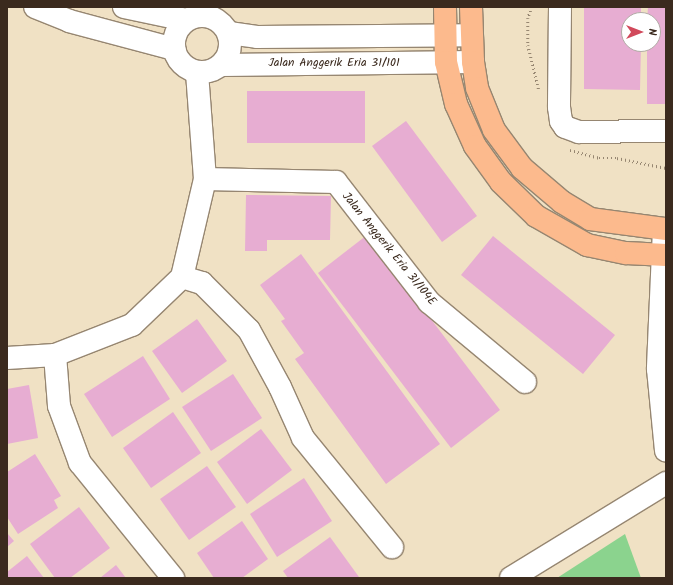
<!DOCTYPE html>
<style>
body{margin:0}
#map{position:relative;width:673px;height:585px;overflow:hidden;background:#f0e1c4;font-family:Kalam,sans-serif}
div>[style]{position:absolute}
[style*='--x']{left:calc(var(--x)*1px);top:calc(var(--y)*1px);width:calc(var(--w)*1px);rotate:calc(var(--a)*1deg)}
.green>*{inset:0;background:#8bd38e}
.building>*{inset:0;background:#e7add2}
.path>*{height:2.5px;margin-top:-1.25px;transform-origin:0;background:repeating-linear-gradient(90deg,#968671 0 1px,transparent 0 4px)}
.roads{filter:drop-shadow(1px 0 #968671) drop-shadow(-1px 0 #968671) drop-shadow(0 1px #968671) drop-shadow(0 -1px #968671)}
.minor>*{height:22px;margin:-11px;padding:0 11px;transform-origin:11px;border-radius:11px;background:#fff}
.minor>.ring{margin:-11px;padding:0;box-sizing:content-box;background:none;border:22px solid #fff;border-radius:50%}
.major>*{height:22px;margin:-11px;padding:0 11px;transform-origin:11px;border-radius:11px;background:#fcba8d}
span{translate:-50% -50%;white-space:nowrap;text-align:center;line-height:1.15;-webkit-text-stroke:3px #fff;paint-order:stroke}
.street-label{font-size:12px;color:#3b2a1e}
.frame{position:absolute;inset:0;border:8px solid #3b2a1e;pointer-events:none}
.north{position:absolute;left:621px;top:12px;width:40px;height:40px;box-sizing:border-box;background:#fff;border:1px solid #b1aaa5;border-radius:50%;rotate:90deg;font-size:11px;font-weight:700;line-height:16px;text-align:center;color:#3b2a1e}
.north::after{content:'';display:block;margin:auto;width:14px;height:18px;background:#d1495b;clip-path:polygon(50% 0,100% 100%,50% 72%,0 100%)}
</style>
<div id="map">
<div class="green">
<div style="clip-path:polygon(625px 534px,641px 578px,557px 578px)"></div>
</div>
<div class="building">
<div style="clip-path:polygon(584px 7px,641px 7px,641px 20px,629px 20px,629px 44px,641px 44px,640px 90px,584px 89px)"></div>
<div style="clip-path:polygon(648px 7px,666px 7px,666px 104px,647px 104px,647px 44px,653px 44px,653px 20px,647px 20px)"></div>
<div style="clip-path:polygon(247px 91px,365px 91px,365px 143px,247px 143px)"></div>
<div style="clip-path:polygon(406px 121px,477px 216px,442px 242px,372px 146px)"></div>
<div style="clip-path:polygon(246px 195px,331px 196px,330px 240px,267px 240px,267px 251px,245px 251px)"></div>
<div style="clip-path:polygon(367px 235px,500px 410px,451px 448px,318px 273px)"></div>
<div style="clip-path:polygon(493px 236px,615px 335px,583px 374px,461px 275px)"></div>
<div style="clip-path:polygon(301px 254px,440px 444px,386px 484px,295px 359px,304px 353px,281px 321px,285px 319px,260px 285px)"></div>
<div style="clip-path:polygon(197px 319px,227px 361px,182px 393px,152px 351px)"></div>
<div style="clip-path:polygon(143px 356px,170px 399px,112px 437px,84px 394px)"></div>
<div style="clip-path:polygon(233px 374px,262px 418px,211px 451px,182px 407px)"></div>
<div style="clip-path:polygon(29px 385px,38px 438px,7px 444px,7px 389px)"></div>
<div style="clip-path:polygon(173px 412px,201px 453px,151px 488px,123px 448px)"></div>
<div style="clip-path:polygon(261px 429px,292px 470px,247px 504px,217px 462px)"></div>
<div style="clip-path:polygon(35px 454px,61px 496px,54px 500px,58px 508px,18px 534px,7px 517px,7px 472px)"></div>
<div style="clip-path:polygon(207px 466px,236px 507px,189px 540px,160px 499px)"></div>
<div style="clip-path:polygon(304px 478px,332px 521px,277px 557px,250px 514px)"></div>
<div style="clip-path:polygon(79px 507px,110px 548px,70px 578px,55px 578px,30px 544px)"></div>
<div style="clip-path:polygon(242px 521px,268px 559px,242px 578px,214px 578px,197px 553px)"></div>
<div style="clip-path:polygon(7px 533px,14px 541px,7px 547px)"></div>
<div style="clip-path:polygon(330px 537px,359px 577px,288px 578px,283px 571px)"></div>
<div style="clip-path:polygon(27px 556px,44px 578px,7px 578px,7px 572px)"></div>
<div style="clip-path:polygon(116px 565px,126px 578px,100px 578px)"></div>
</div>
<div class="path">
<div style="--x:532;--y:7;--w:12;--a:110"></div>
<div style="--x:528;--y:18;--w:27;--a:90"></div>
<div style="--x:528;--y:45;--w:46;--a:76.3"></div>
<div style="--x:570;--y:150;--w:30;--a:15"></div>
<div style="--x:599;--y:158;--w:18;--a:0"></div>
<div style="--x:617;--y:158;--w:50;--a:11.5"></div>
</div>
<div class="roads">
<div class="minor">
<div style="--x:35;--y:7;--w:37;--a:22"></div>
<div style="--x:69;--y:21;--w:109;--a:14.9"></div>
<div style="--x:124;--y:7;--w:63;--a:11.8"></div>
<div style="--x:560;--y:7;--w:100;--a:90.6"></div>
<div style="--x:559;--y:107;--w:14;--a:82"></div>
<div style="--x:561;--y:121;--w:7;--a:56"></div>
<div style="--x:565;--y:127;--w:15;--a:20"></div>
<div style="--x:579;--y:132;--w:87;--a:-0.7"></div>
<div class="ring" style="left:174px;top:16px;width:34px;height:34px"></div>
<div style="--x:229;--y:33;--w:28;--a:8"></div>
<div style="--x:257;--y:37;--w:214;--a:-0.5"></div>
<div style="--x:222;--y:65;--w:251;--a:-0.7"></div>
<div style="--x:205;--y:179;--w:131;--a:1.3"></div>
<div style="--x:336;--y:182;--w:152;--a:52.2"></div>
<div style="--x:429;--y:302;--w:125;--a:39.8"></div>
<div style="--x:664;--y:229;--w:140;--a:92.5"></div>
<div style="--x:658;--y:369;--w:82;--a:84.4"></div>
<div style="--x:182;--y:277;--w:21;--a:17"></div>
<div style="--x:202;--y:283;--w:66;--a:45"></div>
<div style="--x:249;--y:330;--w:65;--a:61.5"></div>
<div style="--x:280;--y:387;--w:56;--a:65.7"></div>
<div style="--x:303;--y:438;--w:141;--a:50.8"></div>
<div style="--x:55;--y:355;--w:51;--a:85.5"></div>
<div style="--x:59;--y:406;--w:61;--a:69.8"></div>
<div style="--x:80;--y:463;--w:148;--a:51"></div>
<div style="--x:7;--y:358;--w:48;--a:-3.6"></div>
<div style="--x:55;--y:355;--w:83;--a:-21.3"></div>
<div style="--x:132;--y:325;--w:69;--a:-43.8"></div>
<div style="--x:182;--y:277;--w:101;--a:-76.8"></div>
<div style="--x:205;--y:179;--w:107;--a:-94.3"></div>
<div style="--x:511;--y:578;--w:182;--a:-31.5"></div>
</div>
<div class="major">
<div style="--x:445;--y:7;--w:55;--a:89"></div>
<div style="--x:446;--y:62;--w:43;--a:76.6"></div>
<div style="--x:456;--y:104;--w:46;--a:65.7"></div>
<div style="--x:475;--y:146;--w:44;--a:54.2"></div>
<div style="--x:501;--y:182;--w:49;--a:44.2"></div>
<div style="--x:536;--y:216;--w:59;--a:29.6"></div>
<div style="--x:587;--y:245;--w:40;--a:12"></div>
<div style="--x:626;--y:253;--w:40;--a:2.9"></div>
<div style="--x:471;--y:7;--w:55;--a:87.9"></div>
<div style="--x:473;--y:62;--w:26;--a:81"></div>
<div style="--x:477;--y:88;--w:45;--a:68"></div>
<div style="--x:494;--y:130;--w:47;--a:53.6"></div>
<div style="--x:522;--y:168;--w:52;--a:40.4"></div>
<div style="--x:562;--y:202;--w:33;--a:31"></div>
<div style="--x:590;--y:219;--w:77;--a:7.5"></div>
</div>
</div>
<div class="street-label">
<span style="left:334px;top:63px">Jalan Anggerik Eria 31/101</span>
<span style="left:389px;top:249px;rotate:51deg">Jalan Anggerik Eria 31/104E</span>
</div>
<div class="frame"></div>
<div class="north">N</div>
</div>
